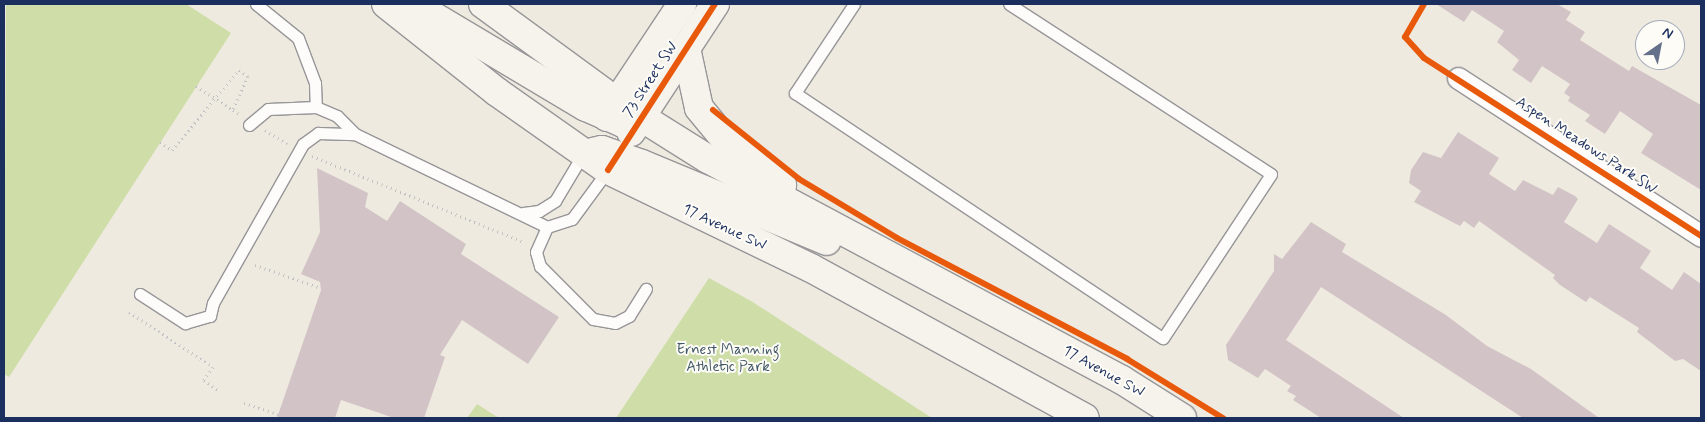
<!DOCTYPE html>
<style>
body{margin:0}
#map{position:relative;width:1705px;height:422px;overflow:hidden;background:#efeadf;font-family:Mynerve,sans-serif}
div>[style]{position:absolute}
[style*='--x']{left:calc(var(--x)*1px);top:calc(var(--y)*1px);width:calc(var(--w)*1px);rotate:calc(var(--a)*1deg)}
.green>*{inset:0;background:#cfdea9}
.building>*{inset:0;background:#d2c4c6}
.path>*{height:3px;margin-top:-1.5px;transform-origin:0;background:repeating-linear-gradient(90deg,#c0c1c4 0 1px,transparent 0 5px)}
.roads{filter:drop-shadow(1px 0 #969699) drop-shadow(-1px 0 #969699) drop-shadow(0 1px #969699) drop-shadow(0 -1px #969699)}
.lane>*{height:11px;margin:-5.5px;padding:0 5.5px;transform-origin:5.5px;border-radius:5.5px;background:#fdfcfa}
.street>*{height:21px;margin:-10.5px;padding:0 10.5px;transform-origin:10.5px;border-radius:10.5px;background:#fdfcfa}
.secondary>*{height:28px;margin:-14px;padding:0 14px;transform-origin:14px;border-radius:14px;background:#f6f2ec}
.cycleway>*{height:6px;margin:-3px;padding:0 3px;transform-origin:3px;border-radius:3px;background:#e8590c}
span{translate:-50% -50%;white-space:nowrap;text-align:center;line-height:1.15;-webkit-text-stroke:4px #fdfcf7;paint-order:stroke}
.street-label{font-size:15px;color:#1b2f5e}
.park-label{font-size:15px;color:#425866}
.frame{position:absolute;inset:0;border:5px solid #1b2f5e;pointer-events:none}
.north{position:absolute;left:1635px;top:20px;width:50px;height:50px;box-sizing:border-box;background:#fdfcf7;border:1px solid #a3aaba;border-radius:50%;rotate:33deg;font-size:14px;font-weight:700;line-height:20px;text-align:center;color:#1b2f5e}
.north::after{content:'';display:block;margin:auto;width:18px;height:22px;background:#65708b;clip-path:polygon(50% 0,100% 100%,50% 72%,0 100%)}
</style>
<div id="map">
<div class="green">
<div style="clip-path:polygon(6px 4px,186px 4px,231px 33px,9px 377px,4px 374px)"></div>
<div style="clip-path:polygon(709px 278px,751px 301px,932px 418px,616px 418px)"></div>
<div style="clip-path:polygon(477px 404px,499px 418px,467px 418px)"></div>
</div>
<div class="building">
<div style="clip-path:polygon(1436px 4px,1557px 4px,1571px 12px,1566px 20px,1585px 32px,1580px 40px,1629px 71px,1632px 66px,1701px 105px,1701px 190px,1641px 153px,1653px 134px,1620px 111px,1605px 134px,1585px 121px,1590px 115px,1568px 101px,1570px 97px,1564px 93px,1570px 84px,1542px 66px,1531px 83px,1512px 70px,1519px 60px,1497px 42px,1504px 31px,1472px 10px,1464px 22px)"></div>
<div style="clip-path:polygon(1458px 132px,1499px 158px,1489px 174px,1515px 191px,1523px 180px,1553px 195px,1558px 187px,1575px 196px,1578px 199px,1564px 222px,1597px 243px,1609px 224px,1651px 251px,1640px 268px,1672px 290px,1684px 272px,1701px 284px,1701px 371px,1683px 359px,1675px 361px,1637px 332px,1639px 328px,1590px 297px,1586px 302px,1560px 285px,1553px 278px,1555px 275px,1479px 221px,1474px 228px,1464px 221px,1460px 226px,1414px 202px,1421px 191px,1409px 183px,1411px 170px,1423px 152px,1441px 158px)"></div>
<div style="clip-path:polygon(317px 168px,368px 193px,365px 207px,387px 221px,400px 201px,466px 244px,461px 254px,559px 317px,528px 364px,462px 320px,440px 355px,445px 357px,424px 418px,394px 418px,341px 400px,335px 418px,277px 418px,321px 290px,320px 282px,301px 274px,320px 232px)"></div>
<div style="clip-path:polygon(1311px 222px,1346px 244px,1342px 252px,1446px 315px,1487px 346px,1531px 369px,1599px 418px,1523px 418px,1321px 287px,1286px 340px,1404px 418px,1321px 418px,1293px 400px,1296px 396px,1287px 391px,1291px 386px,1265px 369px,1258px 378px,1228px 360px,1226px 345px,1274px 271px,1274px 254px,1282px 259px)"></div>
</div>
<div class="path">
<div style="--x:196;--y:86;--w:44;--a:33"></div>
<div style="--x:265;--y:130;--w:26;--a:32"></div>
<div style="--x:160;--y:142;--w:14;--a:34"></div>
<div style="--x:172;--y:150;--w:104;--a:-50.1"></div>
<div style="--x:239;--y:70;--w:11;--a:34"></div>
<div style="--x:248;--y:76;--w:37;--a:114"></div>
<div style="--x:233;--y:110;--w:8;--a:30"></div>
<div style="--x:312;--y:156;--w:229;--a:22.1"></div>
<div style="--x:255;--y:265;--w:67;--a:19.2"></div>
<div style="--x:129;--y:312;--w:100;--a:33.2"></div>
<div style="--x:213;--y:367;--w:16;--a:125"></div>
<div style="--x:204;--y:380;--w:19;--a:35"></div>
<div style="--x:244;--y:403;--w:36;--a:18"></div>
<div style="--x:273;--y:418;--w:5;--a:-68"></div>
</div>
<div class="roads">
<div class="lane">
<div style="--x:256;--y:4;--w:54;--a:39"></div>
<div style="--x:298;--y:38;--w:48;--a:69.3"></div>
<div style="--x:315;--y:83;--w:24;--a:88"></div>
<div style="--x:854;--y:4;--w:107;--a:123.5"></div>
<div style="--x:795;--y:93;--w:442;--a:33.7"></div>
<div style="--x:1163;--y:338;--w:196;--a:-56.6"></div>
<div style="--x:1271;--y:174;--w:312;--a:-147"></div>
<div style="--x:249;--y:125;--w:25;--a:-40"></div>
<div style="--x:268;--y:109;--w:48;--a:-2.4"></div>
<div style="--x:316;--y:107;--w:23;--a:23"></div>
<div style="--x:337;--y:116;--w:25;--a:45"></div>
<div style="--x:523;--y:213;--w:16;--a:-7"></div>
<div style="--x:539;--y:211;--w:19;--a:-32"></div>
<div style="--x:555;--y:201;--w:55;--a:-59.2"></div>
<div style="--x:547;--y:227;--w:27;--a:114"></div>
<div style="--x:536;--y:252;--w:15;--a:74"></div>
<div style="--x:540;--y:266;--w:75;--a:45"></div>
<div style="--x:593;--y:319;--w:22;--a:10"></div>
<div style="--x:615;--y:323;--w:16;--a:-27"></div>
<div style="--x:629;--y:316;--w:32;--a:-58"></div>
<div style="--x:140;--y:294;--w:54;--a:32.8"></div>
<div style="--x:185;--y:323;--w:26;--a:-16"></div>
<div style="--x:210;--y:316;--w:13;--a:-77"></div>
<div style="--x:213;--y:303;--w:183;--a:-60.5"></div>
<div style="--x:303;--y:144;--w:19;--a:-36"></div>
<div style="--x:318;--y:133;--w:37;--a:2"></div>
<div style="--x:355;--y:134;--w:213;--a:25.8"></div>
<div style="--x:547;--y:227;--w:26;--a:-18"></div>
<div style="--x:572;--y:219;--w:61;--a:-53.7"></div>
</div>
<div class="street">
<div style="--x:1458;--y:78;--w:290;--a:33"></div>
</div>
<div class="secondary">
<div style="--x:386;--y:4;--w:142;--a:38.4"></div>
<div style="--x:497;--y:92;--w:136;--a:35.1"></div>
<div style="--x:608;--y:170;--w:225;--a:25.8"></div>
<div style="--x:811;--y:268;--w:312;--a:28.7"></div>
<div style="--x:413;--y:4;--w:201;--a:30.8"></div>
<div style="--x:586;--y:107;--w:40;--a:23.4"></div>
<div style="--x:623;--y:123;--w:15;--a:-20"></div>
<div style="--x:483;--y:4;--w:166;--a:36.2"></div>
<div style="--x:617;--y:102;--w:107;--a:32.1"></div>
<div style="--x:708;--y:159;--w:469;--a:28.1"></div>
<div style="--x:1122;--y:380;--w:71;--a:32.3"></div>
<div style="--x:686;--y:48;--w:61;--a:77.8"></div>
<div style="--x:699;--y:108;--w:44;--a:50.5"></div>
<div style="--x:727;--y:142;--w:70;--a:38"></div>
<div style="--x:607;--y:117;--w:136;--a:-56.4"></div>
<div style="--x:631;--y:132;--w:153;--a:-56.7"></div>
<div style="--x:593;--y:152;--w:9;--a:-13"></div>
<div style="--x:602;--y:150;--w:42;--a:19.3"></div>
<div style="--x:642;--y:164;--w:200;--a:22.6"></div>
</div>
</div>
<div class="cycleway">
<div style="--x:1424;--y:4;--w:38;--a:120"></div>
<div style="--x:1405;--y:37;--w:28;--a:48"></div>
<div style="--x:1424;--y:58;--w:329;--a:32.7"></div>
<div style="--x:713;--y:110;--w:110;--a:38.7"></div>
<div style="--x:799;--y:179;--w:114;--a:31"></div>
<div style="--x:897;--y:238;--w:260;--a:27.7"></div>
<div style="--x:1127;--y:359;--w:113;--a:31.6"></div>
<div style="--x:608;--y:170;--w:197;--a:-57.2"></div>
</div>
<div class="street-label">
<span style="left:651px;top:80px;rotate:-57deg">73 Street SW</span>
<span style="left:1586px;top:146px;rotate:33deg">Aspen Meadows Park SW</span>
<span style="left:724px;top:228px;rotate:25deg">17 Avenue SW</span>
<span style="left:1103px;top:372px;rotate:29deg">17 Avenue SW</span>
</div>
<div class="park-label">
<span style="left:728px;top:359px">Ernest Manning<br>Athletic Park</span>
</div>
<div class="frame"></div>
<div class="north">N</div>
</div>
